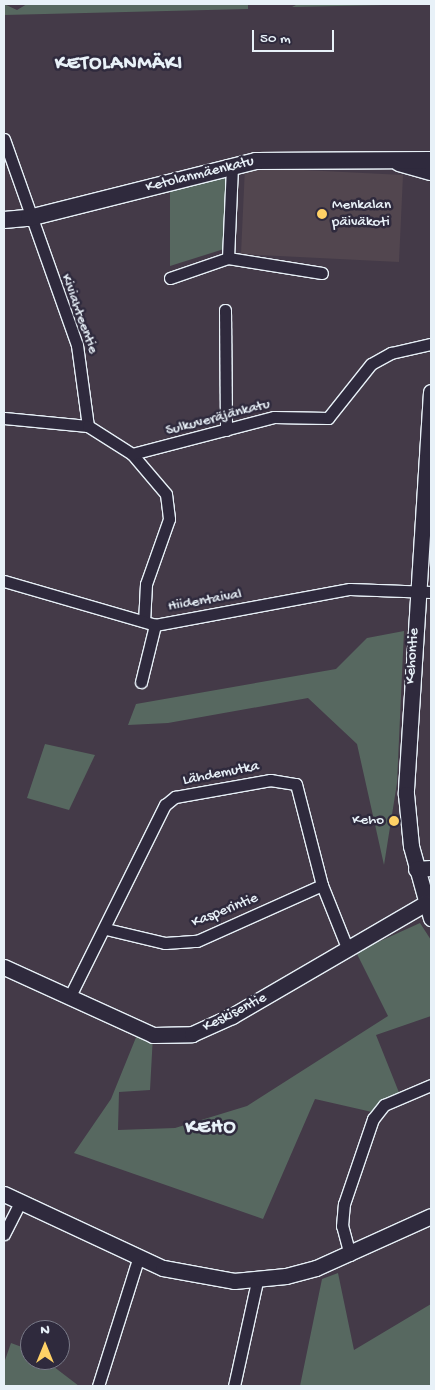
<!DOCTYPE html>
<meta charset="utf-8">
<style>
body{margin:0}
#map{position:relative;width:435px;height:1390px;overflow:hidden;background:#443a48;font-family:"Gochi Hand",sans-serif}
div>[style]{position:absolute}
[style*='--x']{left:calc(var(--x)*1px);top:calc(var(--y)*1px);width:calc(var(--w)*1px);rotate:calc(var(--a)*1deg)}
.built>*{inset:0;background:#52464f}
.green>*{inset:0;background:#576860}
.roads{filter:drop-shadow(1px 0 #e8f1f8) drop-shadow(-1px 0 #e8f1f8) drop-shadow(0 1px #e8f1f8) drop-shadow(0 -1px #e8f1f8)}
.minor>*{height:11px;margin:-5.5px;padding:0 5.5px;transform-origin:5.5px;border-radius:5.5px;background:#2f2a3d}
.tertiary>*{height:15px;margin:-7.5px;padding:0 7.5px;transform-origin:7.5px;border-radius:7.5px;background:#2f2a3d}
.secondary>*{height:16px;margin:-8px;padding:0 8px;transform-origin:8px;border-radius:8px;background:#2f2a3d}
.dots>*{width:14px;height:14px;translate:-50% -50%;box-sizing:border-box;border:2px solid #2f2a3d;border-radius:50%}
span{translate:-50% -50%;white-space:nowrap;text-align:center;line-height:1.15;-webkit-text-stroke:5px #2f2a3d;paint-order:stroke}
.street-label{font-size:15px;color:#e8f1f8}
.poi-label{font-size:15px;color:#e8f1f8}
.left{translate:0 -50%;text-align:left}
.right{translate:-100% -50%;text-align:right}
.district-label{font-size:20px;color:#e8f1f8;font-weight:700;letter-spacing:1px}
.frame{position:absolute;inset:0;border:5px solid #e8f1f8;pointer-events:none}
.north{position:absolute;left:20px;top:1320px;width:50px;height:50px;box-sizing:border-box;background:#2f2a3d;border:1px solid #797a88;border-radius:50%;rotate:0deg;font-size:14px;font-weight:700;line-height:20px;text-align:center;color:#e8f1f8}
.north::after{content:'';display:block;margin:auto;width:18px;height:22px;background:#ffd166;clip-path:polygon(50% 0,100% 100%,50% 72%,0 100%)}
.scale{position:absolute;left:252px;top:30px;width:82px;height:22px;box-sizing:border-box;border:2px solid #e8f1f8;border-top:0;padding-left:6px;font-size:15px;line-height:18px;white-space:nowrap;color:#e8f1f8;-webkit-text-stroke:4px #2f2a3d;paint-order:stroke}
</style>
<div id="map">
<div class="built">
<div style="clip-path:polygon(245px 167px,403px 175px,399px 262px,241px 254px)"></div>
</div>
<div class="green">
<div style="clip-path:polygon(4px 4px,17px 10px,27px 4px,248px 4px,248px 9px,4px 15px)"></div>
<div style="clip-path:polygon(298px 4px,431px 4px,292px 7px)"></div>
<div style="clip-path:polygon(227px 174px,224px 249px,170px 266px,170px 189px)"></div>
<div style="clip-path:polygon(404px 631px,397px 783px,384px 865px,357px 744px,308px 698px,168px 723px,128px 725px,136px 704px,336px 669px,367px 638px)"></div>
<div style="clip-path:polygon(45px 744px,95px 755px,69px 810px,27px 798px)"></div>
<div style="clip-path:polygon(420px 923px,431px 940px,431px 1016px,376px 1035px,400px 1095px,372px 1112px,315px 1099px,263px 1219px,74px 1153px,111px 1099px,139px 1030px,153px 1035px,150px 1090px,119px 1092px,118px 1130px,175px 1128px,247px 1106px,388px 1016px,356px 952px)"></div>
<div style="clip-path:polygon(338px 1273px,354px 1350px,431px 1304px,431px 1386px,300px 1386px,322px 1279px)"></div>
<div style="clip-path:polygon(11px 1343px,30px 1350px,30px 1360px,45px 1360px,79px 1386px,4px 1386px,4px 1363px)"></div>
</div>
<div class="roads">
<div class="minor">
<div style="--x:4;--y:139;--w:219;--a:70.5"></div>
<div style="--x:77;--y:345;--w:82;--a:82.3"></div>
<div style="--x:228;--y:258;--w:93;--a:-87.5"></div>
<div style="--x:170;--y:278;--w:61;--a:-19"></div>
<div style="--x:228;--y:258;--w:95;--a:9.1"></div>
<div style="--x:225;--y:310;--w:120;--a:89.5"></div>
<div style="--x:4;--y:418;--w:84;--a:5.4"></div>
<div style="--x:88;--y:426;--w:52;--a:32.5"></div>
<div style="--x:132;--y:454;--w:52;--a:49.6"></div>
<div style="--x:166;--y:494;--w:25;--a:83"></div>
<div style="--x:169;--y:519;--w:69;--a:109.5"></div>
<div style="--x:146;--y:584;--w:37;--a:93"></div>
<div style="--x:132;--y:454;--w:147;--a:-14.6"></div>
<div style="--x:274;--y:417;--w:54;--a:1.1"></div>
<div style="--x:328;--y:418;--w:69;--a:-51.5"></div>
<div style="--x:371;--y:364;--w:23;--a:-29"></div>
<div style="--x:391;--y:353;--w:41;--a:-12.7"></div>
<div style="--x:4;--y:581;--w:157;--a:16.2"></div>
<div style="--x:155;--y:625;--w:198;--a:-10.5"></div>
<div style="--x:350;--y:589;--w:81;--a:2.1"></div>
<div style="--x:141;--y:682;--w:59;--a:-76.2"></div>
<div style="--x:106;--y:929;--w:61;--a:13.3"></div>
<div style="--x:165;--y:943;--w:32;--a:-4"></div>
<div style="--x:197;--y:941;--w:137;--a:-24.1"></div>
<div style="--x:69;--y:998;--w:216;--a:-63.6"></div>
<div style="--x:165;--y:805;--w:13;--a:-39"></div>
<div style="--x:175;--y:797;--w:97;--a:-10.1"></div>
<div style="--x:270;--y:780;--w:26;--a:9"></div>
<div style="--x:296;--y:784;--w:104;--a:75.6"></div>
<div style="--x:322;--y:885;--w:70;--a:68.2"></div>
<div style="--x:4;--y:1234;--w:36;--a:-63"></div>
<div style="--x:350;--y:1255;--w:30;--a:-105"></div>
<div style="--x:342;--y:1226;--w:22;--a:-85"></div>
<div style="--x:344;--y:1204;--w:90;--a:-71.2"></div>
<div style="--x:373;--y:1119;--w:18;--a:-52"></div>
<div style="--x:384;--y:1105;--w:51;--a:-23.1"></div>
<div style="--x:98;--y:1386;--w:133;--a:-72.5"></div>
<div style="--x:234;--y:1386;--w:107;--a:-77.6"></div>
</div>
<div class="tertiary">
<div style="--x:431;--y:392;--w:403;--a:93.6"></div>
<div style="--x:406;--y:794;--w:52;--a:84.5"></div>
<div style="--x:411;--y:846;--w:75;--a:74.5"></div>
<div style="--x:416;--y:869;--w:15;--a:-4"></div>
<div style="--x:4;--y:967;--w:164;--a:24.5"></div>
<div style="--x:153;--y:1035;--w:39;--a:-1"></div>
<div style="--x:192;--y:1034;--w:44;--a:-24.2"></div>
<div style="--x:232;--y:1016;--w:225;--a:-30.2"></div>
<div style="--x:4;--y:1194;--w:175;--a:25"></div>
<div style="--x:163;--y:1268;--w:72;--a:10.4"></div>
<div style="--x:234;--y:1281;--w:52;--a:-5.5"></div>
<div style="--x:286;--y:1276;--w:31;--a:-15"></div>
<div style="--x:316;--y:1268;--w:126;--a:-24.3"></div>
</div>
<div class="secondary">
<div style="--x:399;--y:163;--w:33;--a:16"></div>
<div style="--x:4;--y:220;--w:25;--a:-5"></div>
<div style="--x:29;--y:218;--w:234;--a:-14.1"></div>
<div style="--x:256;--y:161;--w:175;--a:-0.3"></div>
</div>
</div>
<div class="dots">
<div style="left:322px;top:214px;background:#ffd166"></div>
<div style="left:394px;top:821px;background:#ffd166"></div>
</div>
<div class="street-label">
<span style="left:200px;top:175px;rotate:-14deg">Ketolanmäenkatu</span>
<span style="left:79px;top:314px;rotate:70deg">Kiviahteentie</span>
<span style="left:218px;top:418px;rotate:-15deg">Sulkuveräjänkatu</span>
<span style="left:205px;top:601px;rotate:-10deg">Hiidentaival</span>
<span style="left:413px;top:656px;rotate:-86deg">Kehontie</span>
<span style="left:221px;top:774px;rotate:-11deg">Lähdemutka</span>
<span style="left:225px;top:911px;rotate:-22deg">Kasperintie</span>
<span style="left:235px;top:1013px;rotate:-27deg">Keskisentie</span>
</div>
<div class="poi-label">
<span class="left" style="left:332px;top:214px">Menkalan<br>päiväkoti</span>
<span class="right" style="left:384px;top:821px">Keho</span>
</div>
<div class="district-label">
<span style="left:119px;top:64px">KETOLANMÄKI</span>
<span style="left:211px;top:1128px">KEHO</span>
</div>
<div class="frame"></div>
<div class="north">N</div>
<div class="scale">50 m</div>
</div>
